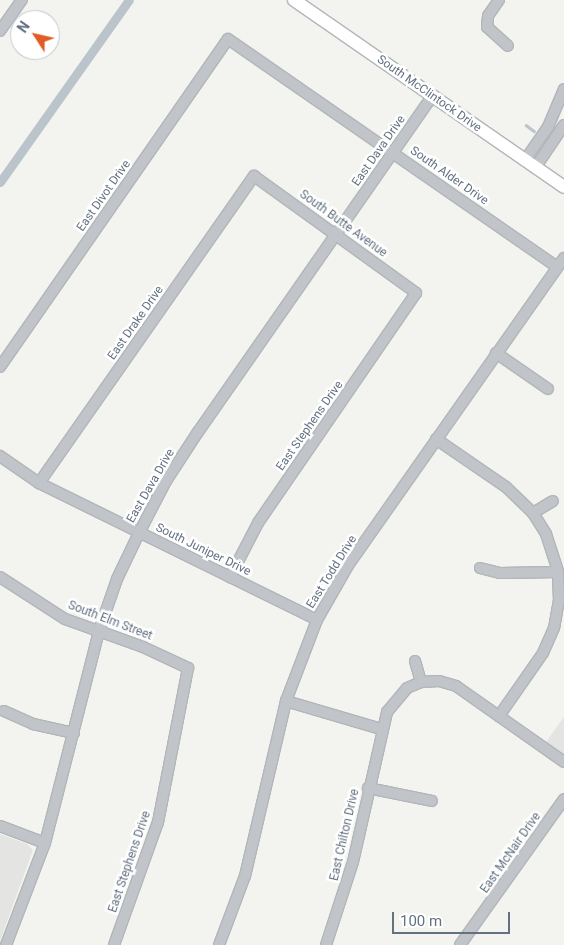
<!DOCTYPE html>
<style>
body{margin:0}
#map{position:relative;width:564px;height:945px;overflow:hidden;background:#f3f4ef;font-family:Roboto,sans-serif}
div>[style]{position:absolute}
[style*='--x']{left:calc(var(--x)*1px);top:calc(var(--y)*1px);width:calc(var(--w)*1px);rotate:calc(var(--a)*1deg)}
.built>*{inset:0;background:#e4e5e3}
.stream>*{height:2.5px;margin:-1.25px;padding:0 1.25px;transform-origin:1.25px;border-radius:1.25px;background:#bac4ca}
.canal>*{height:9px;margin:-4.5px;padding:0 4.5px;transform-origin:4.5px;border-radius:4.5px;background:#bac4ca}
.roads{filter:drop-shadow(1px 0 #b2b6ba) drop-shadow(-1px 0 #b2b6ba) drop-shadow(0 1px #b2b6ba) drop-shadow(0 -1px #b2b6ba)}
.minor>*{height:10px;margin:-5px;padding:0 5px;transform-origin:5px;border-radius:5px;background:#c1c4c8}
.major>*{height:12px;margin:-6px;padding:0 6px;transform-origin:6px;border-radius:6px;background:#fff}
span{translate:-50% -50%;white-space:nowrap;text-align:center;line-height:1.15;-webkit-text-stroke:5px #fff;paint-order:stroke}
.street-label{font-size:12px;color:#637180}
.north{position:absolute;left:10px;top:10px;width:50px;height:50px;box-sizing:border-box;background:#fff;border:1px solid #c1c6cc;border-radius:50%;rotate:305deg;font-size:14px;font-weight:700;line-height:20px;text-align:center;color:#637180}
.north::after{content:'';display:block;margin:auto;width:18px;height:22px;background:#e05d23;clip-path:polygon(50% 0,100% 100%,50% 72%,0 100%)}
.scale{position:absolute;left:392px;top:912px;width:118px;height:22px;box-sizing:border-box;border:2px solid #637180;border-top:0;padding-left:6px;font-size:15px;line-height:18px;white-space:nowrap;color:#637180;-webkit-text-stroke:4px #fff;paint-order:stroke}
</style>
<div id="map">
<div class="built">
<div style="clip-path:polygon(564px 717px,564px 755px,546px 742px)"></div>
<div style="clip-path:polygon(0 834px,27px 844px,33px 850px,0 941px)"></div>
</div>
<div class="stream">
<div style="--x:526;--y:125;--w:10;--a:37"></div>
</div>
<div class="canal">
<div style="--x:0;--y:182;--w:223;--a:-54.7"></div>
</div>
<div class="roads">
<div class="minor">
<div style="--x:499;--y:0;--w:19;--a:125"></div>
<div style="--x:488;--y:16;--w:11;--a:95"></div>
<div style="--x:487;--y:27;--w:28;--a:42"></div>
<div style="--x:0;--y:31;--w:38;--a:-55"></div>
<div style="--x:525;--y:160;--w:40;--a:-55.1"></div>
<div style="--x:548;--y:127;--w:41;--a:-67.2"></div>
<div style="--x:535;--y:168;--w:52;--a:-56"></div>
<div style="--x:496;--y:353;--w:63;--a:34.7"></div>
<div style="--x:0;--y:367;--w:399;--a:-55.2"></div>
<div style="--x:228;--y:39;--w:400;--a:34.7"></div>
<div style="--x:436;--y:439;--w:85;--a:34.4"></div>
<div style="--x:506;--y:487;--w:37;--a:44"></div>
<div style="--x:533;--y:513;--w:25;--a:58"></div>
<div style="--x:546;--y:534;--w:40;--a:72"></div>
<div style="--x:558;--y:572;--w:28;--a:88"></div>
<div style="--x:559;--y:600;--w:28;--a:100"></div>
<div style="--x:554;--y:628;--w:27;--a:114"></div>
<div style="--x:543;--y:653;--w:77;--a:124.9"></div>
<div style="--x:0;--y:456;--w:47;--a:34.7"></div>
<div style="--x:39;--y:483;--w:310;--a:26.2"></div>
<div style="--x:39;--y:483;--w:375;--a:-55"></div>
<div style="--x:254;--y:176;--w:200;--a:35.8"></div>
<div style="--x:416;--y:293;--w:279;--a:124.5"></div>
<div style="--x:258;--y:523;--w:61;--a:117.4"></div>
<div style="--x:533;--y:513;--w:23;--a:-31"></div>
<div style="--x:480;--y:568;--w:21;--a:14"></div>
<div style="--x:500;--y:573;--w:58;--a:-1"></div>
<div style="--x:0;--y:577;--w:77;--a:32.9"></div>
<div style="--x:65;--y:619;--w:83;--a:19.7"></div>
<div style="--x:143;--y:647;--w:50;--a:25"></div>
<div style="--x:188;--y:668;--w:157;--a:101"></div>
<div style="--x:158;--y:822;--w:131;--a:109.7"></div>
<div style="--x:415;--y:661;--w:22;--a:74"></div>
<div style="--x:286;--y:701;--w:99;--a:16.4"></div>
<div style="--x:4;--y:711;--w:32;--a:24"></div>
<div style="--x:33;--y:724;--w:42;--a:12.4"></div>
<div style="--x:368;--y:788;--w:65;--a:11.5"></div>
<div style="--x:0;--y:826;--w:48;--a:20.7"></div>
<div style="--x:6;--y:945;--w:109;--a:-69.1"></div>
<div style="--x:45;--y:843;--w:219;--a:-75.7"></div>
<div style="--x:99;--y:631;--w:55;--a:-70.9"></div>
<div style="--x:117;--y:579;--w:51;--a:-64.4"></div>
<div style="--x:139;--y:533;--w:59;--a:-62.6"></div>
<div style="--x:166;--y:481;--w:59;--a:-56.9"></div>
<div style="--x:198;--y:432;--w:409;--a:-55.1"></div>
<div style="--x:219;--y:945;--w:74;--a:-69.4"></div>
<div style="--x:245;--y:876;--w:180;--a:-76.8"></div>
<div style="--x:286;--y:701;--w:87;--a:-69.1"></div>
<div style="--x:317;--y:620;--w:64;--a:-60.3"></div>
<div style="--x:349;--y:564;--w:374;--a:-54.9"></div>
<div style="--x:326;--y:945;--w:87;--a:-72"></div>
<div style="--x:353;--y:862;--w:154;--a:-77.2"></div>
<div style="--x:387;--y:712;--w:31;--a:-50"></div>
<div style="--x:407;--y:688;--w:15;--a:-23"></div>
<div style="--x:421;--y:682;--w:18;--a:-3"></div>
<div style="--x:439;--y:681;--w:18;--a:16"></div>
<div style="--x:456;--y:686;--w:132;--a:35.1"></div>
<div style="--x:460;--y:945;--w:179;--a:-54.5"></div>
</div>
<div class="major">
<div style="--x:294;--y:0;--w:328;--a:34.7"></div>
</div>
</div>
<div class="street-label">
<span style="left:429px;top:94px;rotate:35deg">South McClintock Drive</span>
<span style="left:379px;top:151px;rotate:-55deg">East Dava Drive</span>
<span style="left:449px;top:176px;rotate:35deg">South Alder Drive</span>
<span style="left:104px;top:196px;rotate:-55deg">East Divot Drive</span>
<span style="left:343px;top:224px;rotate:36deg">South Butte Avenue</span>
<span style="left:136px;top:323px;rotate:-55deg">East Drake Drive</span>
<span style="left:310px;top:426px;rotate:-55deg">East Stephens Drive</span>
<span style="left:151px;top:486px;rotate:-60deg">East Dava Drive</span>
<span style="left:203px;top:550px;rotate:26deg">South Juniper Drive</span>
<span style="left:332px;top:572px;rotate:-58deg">East Todd Drive</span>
<span style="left:110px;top:621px;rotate:21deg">South Elm Street</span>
<span style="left:345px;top:835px;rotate:-77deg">East Chilton Drive</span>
<span style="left:511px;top:853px;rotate:-55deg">East McNair Drive</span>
<span style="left:130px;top:862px;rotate:-71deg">East Stephens Drive</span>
</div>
<div class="north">N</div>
<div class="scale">100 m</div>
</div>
